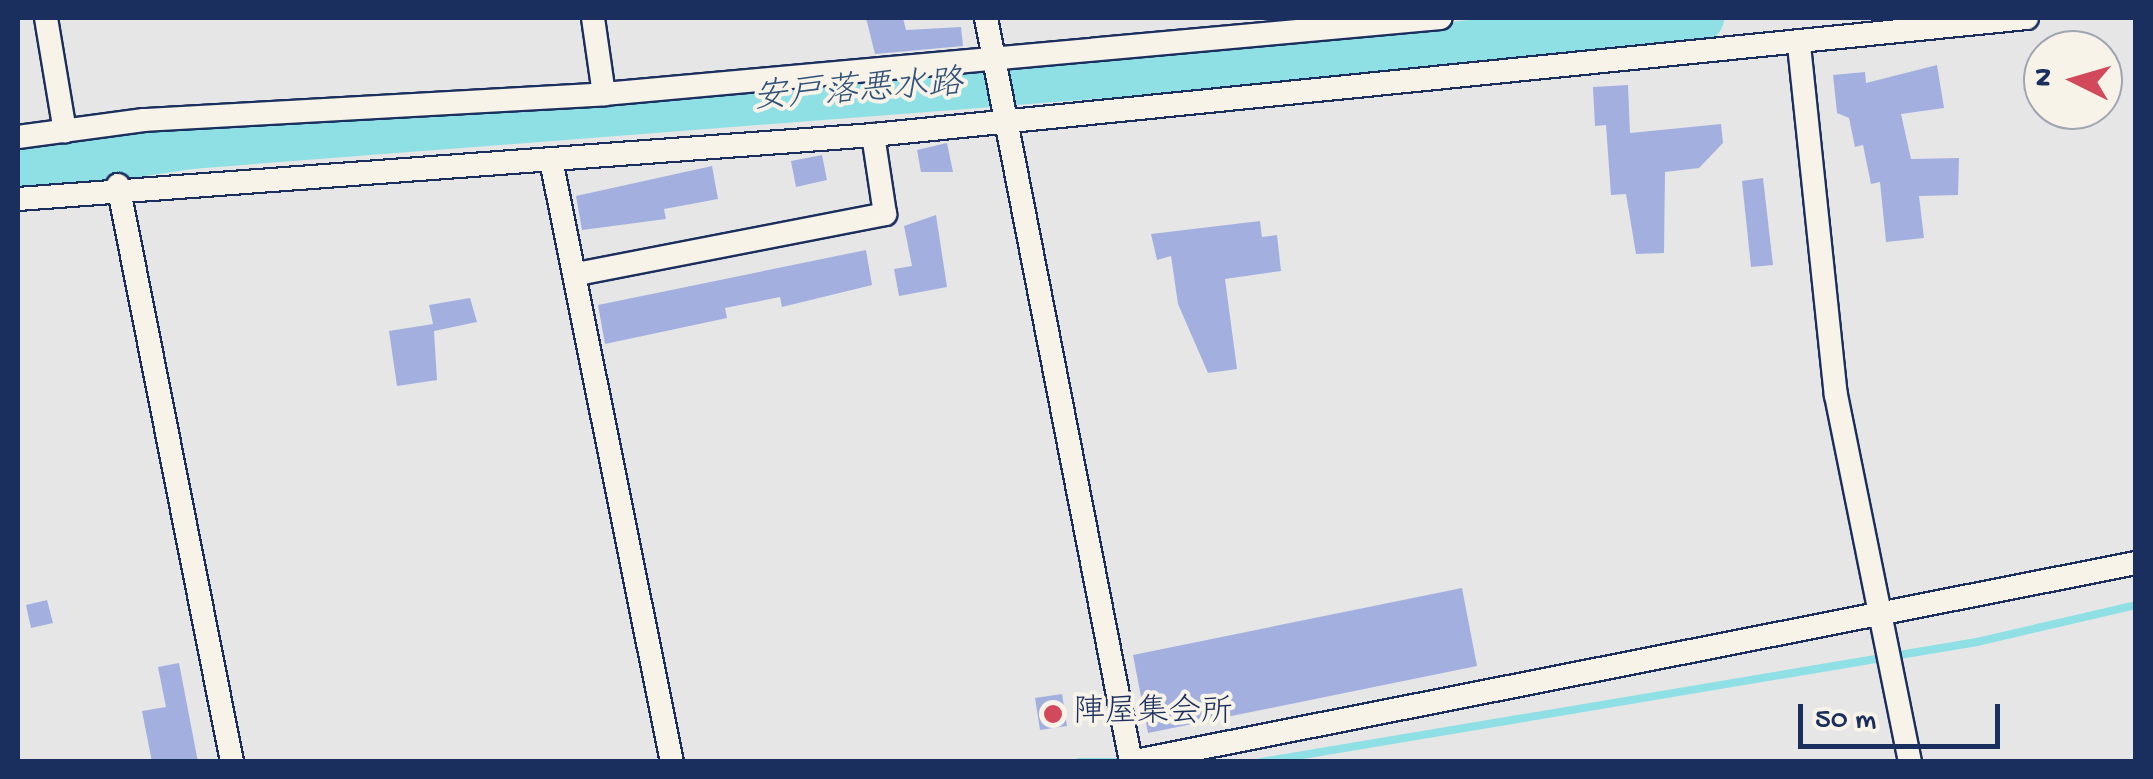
<!DOCTYPE html>
<meta charset="utf-8">
<style>
body{margin:0}
#map{position:relative;width:2153px;height:779px;overflow:hidden;background:#e6e6e6;font-family:"Gochi Hand","Klee One",sans-serif}
div>[style]{position:absolute}
[style*='--x']{left:calc(var(--x)*1px);top:calc(var(--y)*1px);width:calc(var(--w)*1px);rotate:calc(var(--a)*1deg)}
.stream>*{height:8px;margin:-4px;padding:0 4px;transform-origin:4px;border-radius:4px;background:#8ee0e5}
.river>*{height:48px;margin:-24px;padding:0 24px;transform-origin:24px;border-radius:24px;background:#8ee0e5}
.building>*{inset:0;background:#a3b0df}
.roads{filter:drop-shadow(2px 0 #1b2f5e) drop-shadow(-2px 0 #1b2f5e) drop-shadow(0 2px #1b2f5e) drop-shadow(0 -2px #1b2f5e)}
.minor>*{height:22px;margin:-11px;padding:0 11px;transform-origin:11px;border-radius:11px;background:#f7f3e8}
.dots>*{width:28px;height:28px;translate:-50% -50%;box-sizing:border-box;border:5px solid #f7f3e8;border-radius:50%}
span{translate:-50% -50%;white-space:nowrap;text-align:center;line-height:1.15;-webkit-text-stroke:8px #f7f3e8;paint-order:stroke}
.poi-label{font-size:32px;color:#1b2f5e}
.left{translate:0 -50%;text-align:left}
.water-label{font-size:35px;color:#325279;font-style:italic}
.frame{position:absolute;inset:0;border:20px solid #1b2f5e;pointer-events:none}
.north{position:absolute;left:2023px;top:30px;width:100px;height:100px;box-sizing:border-box;background:#f7f3e8;border:2px solid #9fa5b1;border-radius:50%;rotate:275deg;font-size:28px;font-weight:700;line-height:40px;text-align:center;color:#1b2f5e}
.north::after{content:'';display:block;margin:auto;width:35px;height:45px;background:#d1495b;clip-path:polygon(50% 0,100% 100%,50% 72%,0 100%)}
.scale{position:absolute;left:1798px;top:704px;width:202px;height:45px;box-sizing:border-box;border:5px solid #1b2f5e;border-top:0;padding-left:12px;font-size:30px;line-height:35px;white-space:nowrap;color:#1b2f5e;-webkit-text-stroke:8px #f7f3e8;paint-order:stroke}
</style>
<div id="map">
<div class="stream">
<div style="--x:1079;--y:762;--w:39;--a:0"></div>
<div style="--x:1261;--y:762;--w:726;--a:-9.51"></div>
<div style="--x:1977;--y:642;--w:163;--a:-13.1"></div>
</div>
<div class="river">
<div style="--x:18;--y:171;--w:174;--a:-8.6"></div>
<div style="--x:190;--y:145;--w:1231;--a:-4.43"></div>
<div style="--x:1417;--y:50;--w:285;--a:-6.5"></div>
</div>
<div class="building">
<div style="clip-path:polygon(866px 18px,903px 18px,906px 30px,961px 27px,963px 46px,875px 54px)"></div>
<div style="clip-path:polygon(1937px 65px,1944px 108px,1901px 114px,1911px 159px,1959px 158px,1958px 195px,1919px 196px,1924px 238px,1886px 242px,1880px 182px,1871px 184px,1863px 145px,1855px 147px,1849px 118px,1837px 113px,1833px 75px,1865px 72px,1866px 83px)"></div>
<div style="clip-path:polygon(1628px 85px,1630px 133px,1721px 124px,1723px 143px,1699px 168px,1665px 172px,1664px 253px,1636px 254px,1626px 194px,1611px 195px,1606px 125px,1595px 126px,1593px 87px)"></div>
<div style="clip-path:polygon(947px 143px,953px 172px,921px 172px,917px 150px)"></div>
<div style="clip-path:polygon(822px 155px,827px 180px,796px 187px,791px 161px)"></div>
<div style="clip-path:polygon(712px 166px,718px 199px,664px 209px,666px 219px,582px 230px,576px 196px)"></div>
<div style="clip-path:polygon(1763px 178px,1773px 265px,1751px 267px,1742px 181px)"></div>
<div style="clip-path:polygon(936px 215px,947px 287px,899px 296px,894px 269px,912px 266px,904px 226px)"></div>
<div style="clip-path:polygon(1260px 221px,1262px 237px,1277px 235px,1281px 271px,1225px 279px,1237px 369px,1208px 373px,1178px 304px,1171px 256px,1157px 260px,1151px 234px)"></div>
<div style="clip-path:polygon(866px 250px,872px 285px,782px 307px,780px 297px,725px 308px,727px 318px,605px 344px,598px 305px)"></div>
<div style="clip-path:polygon(470px 298px,477px 322px,434px 331px,437px 380px,397px 386px,389px 331px,433px 324px,429px 305px)"></div>
<div style="clip-path:polygon(1462px 588px,1477px 666px,1148px 733px,1133px 655px)"></div>
<div style="clip-path:polygon(47px 600px,53px 623px,31px 628px,26px 605px)"></div>
<div style="clip-path:polygon(179px 663px,198px 762px,152px 762px,142px 711px,166px 707px,158px 667px)"></div>
<div style="clip-path:polygon(1062px 694px,1067px 726px,1040px 730px,1035px 698px)"></div>
</div>
<div class="roads">
<div class="minor">
<div style="--x:46;--y:18;--w:115;--a:80.5"></div>
<div style="--x:593;--y:18;--w:77;--a:81.8"></div>
<div style="--x:604;--y:94;--w:840;--a:-5.19"></div>
<div style="--x:986;--y:18;--w:758;--a:78.97"></div>
<div style="--x:1799;--y:45;--w:352;--a:84"></div>
<div style="--x:1836;--y:395;--w:374;--a:78.6"></div>
<div style="--x:18;--y:137;--w:127;--a:-7.7"></div>
<div style="--x:144;--y:120;--w:461;--a:-3.2"></div>
<div style="--x:551;--y:160;--w:614;--a:78.64"></div>
<div style="--x:118;--y:185;--w:588;--a:78.82"></div>
<div style="--x:18;--y:199;--w:857;--a:-4.28"></div>
<div style="--x:873;--y:135;--w:1160;--a:-5.79"></div>
<div style="--x:577;--y:274;--w:314;--a:-11"></div>
<div style="--x:885;--y:214;--w:80;--a:-98.6"></div>
<div style="--x:1130;--y:762;--w:1025;--a:-11.19"></div>
</div>
</div>
<div class="dots">
<div style="left:1053px;top:714px;background:#d1495b"></div>
</div>
<div class="poi-label">
<span class="left" style="left:1073px;top:714px">陣屋集会所</span>
</div>
<div class="water-label">
<span style="left:858px;top:93px;rotate:-4deg">安戸落悪水路</span>
</div>
<div class="frame"></div>
<div class="north">N</div>
<div class="scale">50 m</div>
</div>
